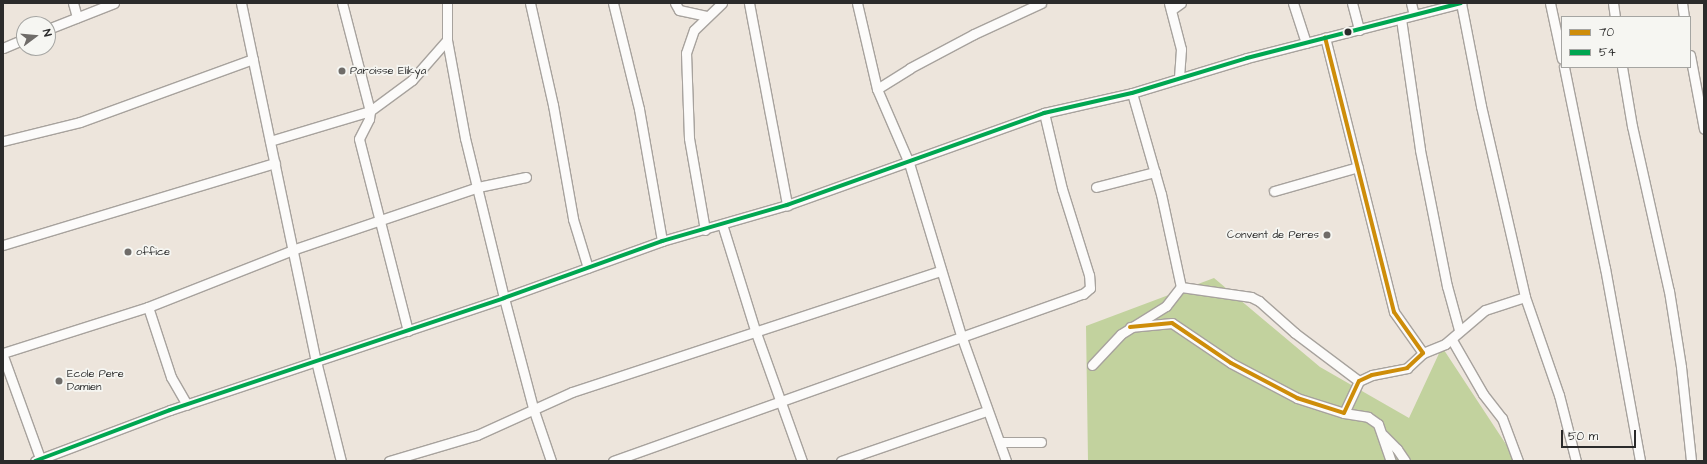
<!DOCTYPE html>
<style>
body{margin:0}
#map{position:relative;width:1707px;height:464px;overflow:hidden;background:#ede5dc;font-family:"Architects Daughter",sans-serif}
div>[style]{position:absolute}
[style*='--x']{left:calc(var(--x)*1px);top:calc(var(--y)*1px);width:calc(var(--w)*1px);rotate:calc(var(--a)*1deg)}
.green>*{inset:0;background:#c2d29e}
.roads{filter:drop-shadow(1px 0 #a7a29d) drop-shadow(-1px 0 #a7a29d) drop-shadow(0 1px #a7a29d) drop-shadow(0 -1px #a7a29d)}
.street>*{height:9px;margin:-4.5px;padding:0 4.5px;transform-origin:4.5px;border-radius:4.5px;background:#fcfbfa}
.bus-1>*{height:4px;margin:-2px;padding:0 2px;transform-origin:2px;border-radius:2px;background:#ce8d09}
.bus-2>*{height:4px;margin:-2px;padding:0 2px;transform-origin:2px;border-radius:2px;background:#00a651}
.dots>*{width:11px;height:11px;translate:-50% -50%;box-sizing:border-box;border:2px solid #f6f6f2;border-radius:50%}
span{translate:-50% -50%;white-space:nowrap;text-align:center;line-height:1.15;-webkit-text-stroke:3.5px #f6f6f2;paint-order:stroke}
.poi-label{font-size:11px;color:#2b2b2b}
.left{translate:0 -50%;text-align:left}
.right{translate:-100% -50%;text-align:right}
.frame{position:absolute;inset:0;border:4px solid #2b2b2b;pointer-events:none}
.legend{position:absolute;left:1561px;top:16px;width:130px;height:52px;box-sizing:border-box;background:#f6f6f2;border:1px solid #a5a5a2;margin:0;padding:5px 7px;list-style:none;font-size:12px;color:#2b2b2b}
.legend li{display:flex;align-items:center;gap:8px;height:20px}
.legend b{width:20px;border:1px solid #a5a5a2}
.north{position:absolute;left:16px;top:16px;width:40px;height:40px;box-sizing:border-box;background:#f6f6f2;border:1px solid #a5a5a2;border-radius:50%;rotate:74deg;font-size:11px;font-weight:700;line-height:16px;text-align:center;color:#2b2b2b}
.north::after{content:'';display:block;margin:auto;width:14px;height:18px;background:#6f6c69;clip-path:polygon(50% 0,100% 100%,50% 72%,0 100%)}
.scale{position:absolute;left:1561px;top:430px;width:75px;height:18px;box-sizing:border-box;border:2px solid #2b2b2b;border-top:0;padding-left:5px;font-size:12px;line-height:14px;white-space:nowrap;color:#2b2b2b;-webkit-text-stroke:3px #f6f6f2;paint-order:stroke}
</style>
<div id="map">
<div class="green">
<div style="clip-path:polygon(1214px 278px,1320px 367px,1409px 418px,1442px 347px,1517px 461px,1088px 461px,1086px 326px)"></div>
</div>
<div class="roads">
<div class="street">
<div style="--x:73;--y:3;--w:15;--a:74"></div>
<div style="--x:241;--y:3;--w:366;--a:78.2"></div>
<div style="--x:316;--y:361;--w:103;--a:76"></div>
<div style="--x:342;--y:3;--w:112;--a:75.5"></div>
<div style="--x:370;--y:111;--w:8;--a:97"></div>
<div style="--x:369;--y:119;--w:22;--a:117"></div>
<div style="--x:359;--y:139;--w:198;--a:75.7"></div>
<div style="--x:447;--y:3;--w:37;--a:90"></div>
<div style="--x:447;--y:40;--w:100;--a:79.6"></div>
<div style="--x:465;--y:138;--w:165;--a:76.3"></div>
<div style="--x:504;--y:298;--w:114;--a:75.2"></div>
<div style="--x:533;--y:408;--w:56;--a:71.2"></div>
<div style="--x:530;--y:3;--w:105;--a:77.3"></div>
<div style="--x:553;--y:105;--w:116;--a:80"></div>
<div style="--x:573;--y:219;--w:51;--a:73"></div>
<div style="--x:613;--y:3;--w:109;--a:76.2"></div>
<div style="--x:639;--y:109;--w:134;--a:80.1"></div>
<div style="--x:675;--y:3;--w:8;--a:60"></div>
<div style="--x:679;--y:10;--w:29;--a:12"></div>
<div style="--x:749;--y:3;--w:206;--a:79.3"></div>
<div style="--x:857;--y:3;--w:88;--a:76.9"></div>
<div style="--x:877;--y:89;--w:81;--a:66.6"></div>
<div style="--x:909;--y:163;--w:183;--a:73.2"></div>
<div style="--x:962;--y:338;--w:131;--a:70.3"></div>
<div style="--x:1169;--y:3;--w:48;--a:75.4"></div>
<div style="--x:1181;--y:49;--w:29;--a:94"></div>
<div style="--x:1293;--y:3;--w:42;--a:72"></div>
<div style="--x:1352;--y:3;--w:28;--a:75"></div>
<div style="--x:1411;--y:3;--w:12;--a:76"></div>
<div style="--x:1461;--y:3;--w:105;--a:79"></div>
<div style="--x:1481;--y:106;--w:196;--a:77"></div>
<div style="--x:1525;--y:297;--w:104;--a:70.9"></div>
<div style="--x:1559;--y:395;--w:68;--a:75.6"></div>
<div style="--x:1550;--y:3;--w:57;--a:77.9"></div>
<div style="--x:1613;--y:3;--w:14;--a:82"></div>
<div style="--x:1682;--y:3;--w:14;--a:82"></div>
<div style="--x:1171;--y:10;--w:12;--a:-35"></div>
<div style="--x:1401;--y:19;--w:132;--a:81.7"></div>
<div style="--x:1420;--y:150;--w:139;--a:78.8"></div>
<div style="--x:1447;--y:286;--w:46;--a:74.7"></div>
<div style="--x:48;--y:29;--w:71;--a:-21.5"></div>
<div style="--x:3;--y:48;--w:23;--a:-23"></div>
<div style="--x:1690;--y:55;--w:75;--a:79.3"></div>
<div style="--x:1564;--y:67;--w:205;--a:78.5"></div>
<div style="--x:1605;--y:268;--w:196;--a:79.7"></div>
<div style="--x:1622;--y:67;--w:60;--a:80.4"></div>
<div style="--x:1632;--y:126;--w:169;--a:77.4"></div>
<div style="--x:1669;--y:291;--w:77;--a:81"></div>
<div style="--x:1681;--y:367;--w:95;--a:83.9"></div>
<div style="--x:877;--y:89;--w:39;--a:-32"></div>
<div style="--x:910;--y:68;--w:72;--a:-28"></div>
<div style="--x:974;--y:34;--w:74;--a:-24.8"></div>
<div style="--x:1132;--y:93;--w:105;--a:74"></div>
<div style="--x:1161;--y:194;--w:95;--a:77.9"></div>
<div style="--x:1181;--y:287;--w:71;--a:8.1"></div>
<div style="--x:1251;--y:297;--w:9;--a:27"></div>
<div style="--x:1259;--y:301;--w:48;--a:41.6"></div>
<div style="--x:1295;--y:333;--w:80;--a:36.9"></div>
<div style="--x:3;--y:141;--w:79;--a:-13.9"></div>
<div style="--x:80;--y:122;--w:184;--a:-20"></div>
<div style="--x:270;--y:141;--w:104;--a:-16.7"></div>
<div style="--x:370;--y:111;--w:52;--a:-36.4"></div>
<div style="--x:412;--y:80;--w:53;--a:-48.8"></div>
<div style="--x:1096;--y:187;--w:61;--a:-14.3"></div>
<div style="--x:1274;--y:191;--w:87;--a:-15.9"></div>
<div style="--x:722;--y:224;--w:111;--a:72.7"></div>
<div style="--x:755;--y:330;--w:139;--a:70.3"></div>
<div style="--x:705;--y:230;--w:93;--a:-99.9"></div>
<div style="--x:689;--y:138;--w:85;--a:-92"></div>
<div style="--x:686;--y:53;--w:24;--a:-71"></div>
<div style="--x:694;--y:30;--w:39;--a:-44"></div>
<div style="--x:3;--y:245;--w:284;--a:-16.8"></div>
<div style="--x:148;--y:307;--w:74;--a:71.8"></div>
<div style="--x:171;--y:377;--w:32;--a:60"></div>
<div style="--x:1130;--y:327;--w:42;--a:-5.4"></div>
<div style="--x:1172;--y:323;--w:71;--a:34.1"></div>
<div style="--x:1231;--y:363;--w:75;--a:27.9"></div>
<div style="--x:1297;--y:398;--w:49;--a:17.7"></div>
<div style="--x:1344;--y:413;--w:35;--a:-65"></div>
<div style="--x:1359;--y:381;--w:14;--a:-25"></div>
<div style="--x:1372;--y:375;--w:36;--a:-11"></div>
<div style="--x:1407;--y:368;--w:22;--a:-43"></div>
<div style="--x:1423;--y:353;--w:50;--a:-125.3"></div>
<div style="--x:1394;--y:312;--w:283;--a:-104.1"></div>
<div style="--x:1452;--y:340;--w:62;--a:60.1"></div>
<div style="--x:1483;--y:394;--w:31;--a:52"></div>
<div style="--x:1502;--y:418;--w:46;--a:69.6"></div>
<div style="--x:3;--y:353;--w:152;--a:-17.6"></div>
<div style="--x:148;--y:307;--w:158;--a:-21.5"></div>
<div style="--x:295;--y:249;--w:193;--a:-18.7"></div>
<div style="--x:478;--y:187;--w:49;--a:-11.8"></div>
<div style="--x:1423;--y:353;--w:24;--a:-22"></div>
<div style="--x:1445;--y:344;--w:52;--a:-40.4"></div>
<div style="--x:1485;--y:310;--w:42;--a:-18"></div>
<div style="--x:3;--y:356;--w:112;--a:70.1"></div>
<div style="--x:1092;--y:365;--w:42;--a:-46.9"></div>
<div style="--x:1121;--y:334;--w:53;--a:-31.9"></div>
<div style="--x:1166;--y:306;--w:24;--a:-52"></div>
<div style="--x:1344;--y:413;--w:24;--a:9"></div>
<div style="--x:1368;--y:417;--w:12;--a:35"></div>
<div style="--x:1378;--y:424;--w:39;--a:71"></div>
<div style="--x:1383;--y:435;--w:20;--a:45"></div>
<div style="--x:1397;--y:449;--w:14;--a:56"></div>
<div style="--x:1000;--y:442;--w:41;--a:0"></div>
<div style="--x:35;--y:461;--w:144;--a:-20.7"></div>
<div style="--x:170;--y:410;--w:352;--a:-18.5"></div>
<div style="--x:504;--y:298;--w:168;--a:-19.8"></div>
<div style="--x:662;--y:241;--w:130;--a:-16.1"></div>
<div style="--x:787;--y:205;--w:273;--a:-19.7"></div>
<div style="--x:1044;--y:113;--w:90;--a:-12.8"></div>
<div style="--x:1132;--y:93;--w:120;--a:-16.9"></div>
<div style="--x:1247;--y:58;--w:221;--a:-14.4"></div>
<div style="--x:389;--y:461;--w:92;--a:-16.5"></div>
<div style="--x:477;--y:435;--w:104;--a:-24.4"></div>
<div style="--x:572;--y:392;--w:387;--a:-18.2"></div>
<div style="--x:613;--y:461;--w:499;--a:-19.6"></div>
<div style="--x:1083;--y:294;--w:9;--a:-41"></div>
<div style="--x:1090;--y:288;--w:13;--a:-94"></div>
<div style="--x:1089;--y:275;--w:90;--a:-107.4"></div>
<div style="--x:1062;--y:189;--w:78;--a:-103.3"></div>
<div style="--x:841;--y:461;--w:153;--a:-19"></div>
</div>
</div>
<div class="bus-1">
<div style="--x:1130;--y:327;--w:42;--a:-5.4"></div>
<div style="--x:1172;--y:323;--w:71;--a:34.1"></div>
<div style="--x:1231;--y:363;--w:75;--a:27.9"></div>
<div style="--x:1297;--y:398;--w:49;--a:17.7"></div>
<div style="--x:1344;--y:413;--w:35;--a:-65"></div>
<div style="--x:1359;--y:381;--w:14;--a:-25"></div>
<div style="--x:1372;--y:375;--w:36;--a:-11"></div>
<div style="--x:1407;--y:368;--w:22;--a:-43"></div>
<div style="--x:1423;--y:353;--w:50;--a:-125.3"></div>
<div style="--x:1394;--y:312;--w:283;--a:-104.1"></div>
</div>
<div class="bus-2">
<div style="--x:35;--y:461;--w:144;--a:-20.7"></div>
<div style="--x:170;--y:410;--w:352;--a:-18.5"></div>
<div style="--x:504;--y:298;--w:168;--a:-19.8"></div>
<div style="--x:662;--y:241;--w:130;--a:-16.1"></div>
<div style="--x:787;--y:205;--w:273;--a:-19.7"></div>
<div style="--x:1044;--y:113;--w:90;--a:-12.8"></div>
<div style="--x:1132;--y:93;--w:120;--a:-16.9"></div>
<div style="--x:1247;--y:58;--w:221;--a:-14.4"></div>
</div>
<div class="dots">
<div style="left:1348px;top:32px;background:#2b2b2b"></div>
<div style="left:342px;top:71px;background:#6f6c69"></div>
<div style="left:1327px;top:235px;background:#6f6c69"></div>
<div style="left:128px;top:252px;background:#6f6c69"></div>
<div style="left:59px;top:381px;background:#6f6c69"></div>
</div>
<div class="poi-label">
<span class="left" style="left:350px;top:71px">Paroisse Elikya</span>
<span class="right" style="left:1319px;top:235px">Convent de Peres</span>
<span class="left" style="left:136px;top:252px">office</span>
<span class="left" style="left:67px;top:381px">Ecole Pere<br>Damien</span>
</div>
<div class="frame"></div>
<ul class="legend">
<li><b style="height:5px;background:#ce8d09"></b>70</li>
<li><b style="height:5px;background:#00a651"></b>54</li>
</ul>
<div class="north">N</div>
<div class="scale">50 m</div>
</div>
